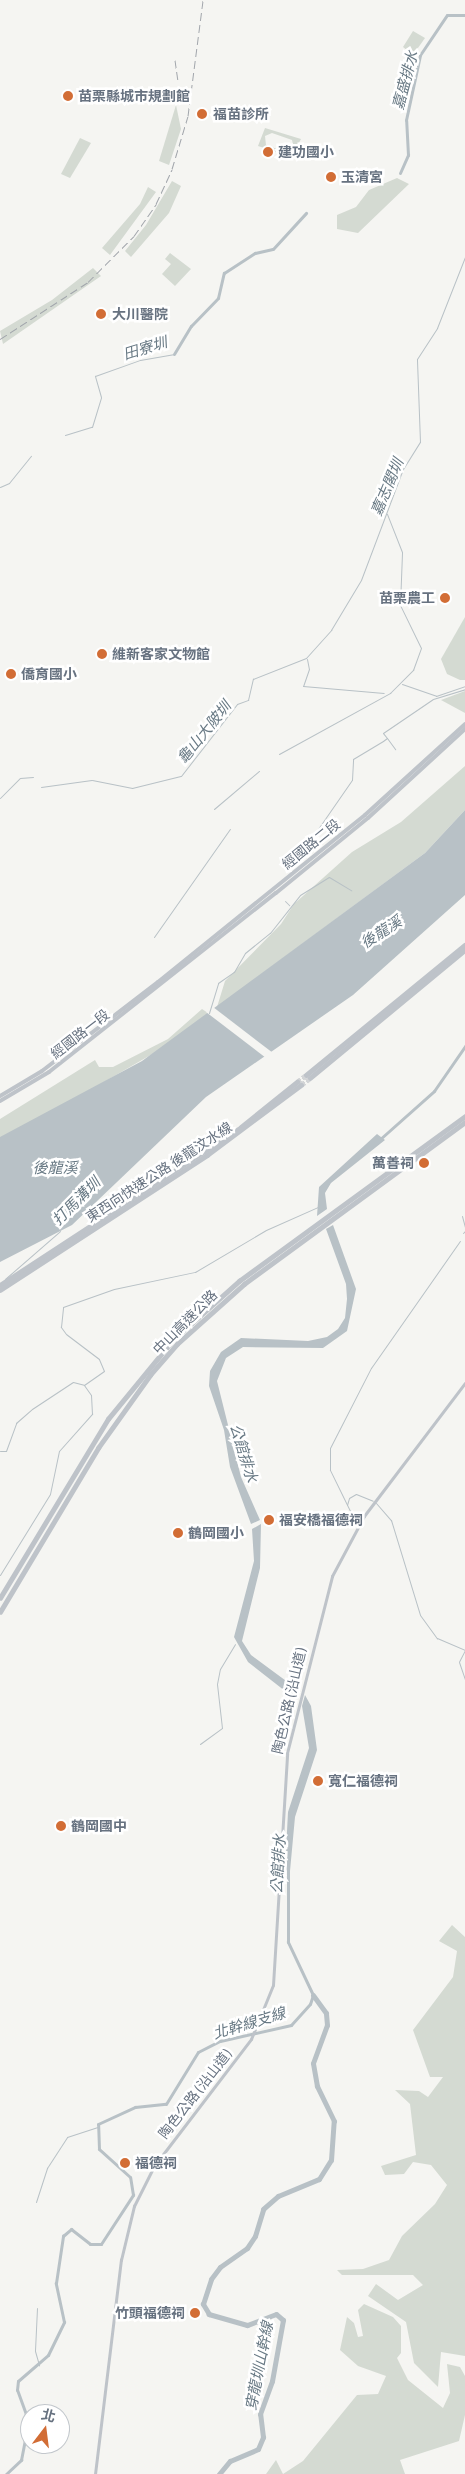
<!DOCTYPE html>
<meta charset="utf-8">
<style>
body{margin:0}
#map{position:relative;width:465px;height:2474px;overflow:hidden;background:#f5f5f2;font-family:Barlow,"Noto Sans TC",sans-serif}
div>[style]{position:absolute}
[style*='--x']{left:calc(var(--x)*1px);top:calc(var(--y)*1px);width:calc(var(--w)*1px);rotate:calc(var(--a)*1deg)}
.green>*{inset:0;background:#d4dad2}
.water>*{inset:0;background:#b8c1c6}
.pier>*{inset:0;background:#f5f5f2}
.stream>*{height:1px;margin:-0.5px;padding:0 0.5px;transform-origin:0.5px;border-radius:0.5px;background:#b8c1c6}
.canal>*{height:3px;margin:-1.5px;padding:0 1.5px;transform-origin:1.5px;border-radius:1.5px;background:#b8c1c6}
.river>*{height:5px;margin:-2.5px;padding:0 2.5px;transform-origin:2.5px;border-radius:2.5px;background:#b8c1c6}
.trunk-tunnel>*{height:4.5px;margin-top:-2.25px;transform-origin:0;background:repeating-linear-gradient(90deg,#d2d4d6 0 4.5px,transparent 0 6.5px)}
.secondary>*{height:3px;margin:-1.5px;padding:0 1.5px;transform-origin:1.5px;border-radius:1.5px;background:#bec3c9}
.primary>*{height:4px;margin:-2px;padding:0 2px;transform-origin:2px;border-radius:2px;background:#bec3c9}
.trunk>*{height:4.5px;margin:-2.25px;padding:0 2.25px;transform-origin:2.25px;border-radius:2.25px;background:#bec3c9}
.motorway>*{height:4.5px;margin:-2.25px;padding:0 2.25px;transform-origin:2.25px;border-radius:2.25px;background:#bec3c9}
.rail>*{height:1px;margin-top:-0.5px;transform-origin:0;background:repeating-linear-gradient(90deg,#a1a5ab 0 8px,transparent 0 12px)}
.dots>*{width:14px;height:14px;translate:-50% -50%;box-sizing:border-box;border:2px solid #fff;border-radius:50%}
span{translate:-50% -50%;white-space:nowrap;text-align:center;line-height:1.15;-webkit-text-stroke:5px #fff;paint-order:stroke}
.poi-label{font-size:14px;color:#677280;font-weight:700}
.left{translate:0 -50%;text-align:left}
.right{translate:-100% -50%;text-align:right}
.street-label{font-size:14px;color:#677280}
.water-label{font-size:15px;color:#687984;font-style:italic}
.north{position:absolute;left:20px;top:2404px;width:50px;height:50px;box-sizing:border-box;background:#fff;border:1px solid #c2c7cc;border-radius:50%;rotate:15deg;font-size:14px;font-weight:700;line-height:20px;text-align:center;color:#677280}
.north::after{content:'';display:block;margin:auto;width:18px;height:22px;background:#d26d35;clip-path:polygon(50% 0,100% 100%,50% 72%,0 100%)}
</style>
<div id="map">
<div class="green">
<div style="clip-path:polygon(413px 31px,425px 38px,413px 55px,403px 47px)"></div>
<div style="clip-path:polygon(176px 105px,181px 129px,169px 165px,159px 161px)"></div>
<div style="clip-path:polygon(evenodd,265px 128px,301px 139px,293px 154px,298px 159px,258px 146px,265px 128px,272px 133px,292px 140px,294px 149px,288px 153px,266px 145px,265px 136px,272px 133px)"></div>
<div style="clip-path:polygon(80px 138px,91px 143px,70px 178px,61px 174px)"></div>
<div style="clip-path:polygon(397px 178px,409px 184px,358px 233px,337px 229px,337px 215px,356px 207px,369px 190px)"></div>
<div style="clip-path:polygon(172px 181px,181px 186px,169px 213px,131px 257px,125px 251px,146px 225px)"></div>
<div style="clip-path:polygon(148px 187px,156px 192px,110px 255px,102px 248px,140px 204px)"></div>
<div style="clip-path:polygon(170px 253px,191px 269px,175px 286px,162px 274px,171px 264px,165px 259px)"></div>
<div style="clip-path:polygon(93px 268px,101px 276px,3px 344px,0 331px,52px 300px)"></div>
<div style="clip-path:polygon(465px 617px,465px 680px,460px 680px,447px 674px,441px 659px)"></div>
<div style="clip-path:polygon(465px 691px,465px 713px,441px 700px)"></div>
<div style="clip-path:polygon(465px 766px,465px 810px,425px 853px,217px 1007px,225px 981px,281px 924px,294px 904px,352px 852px,401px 822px)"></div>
<div style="clip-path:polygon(202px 1009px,208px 1013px,161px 1049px,0 1142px,0 1119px,95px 1060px,99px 1067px,113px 1067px,168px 1039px)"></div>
<div style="clip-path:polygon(452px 1925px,465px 1937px,465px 2356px,441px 2352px,438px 2387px,414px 2363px,406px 2322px,368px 2296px,376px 2284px,398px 2300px,423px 2285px,413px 2275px,342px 2275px,337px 2270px,363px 2269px,389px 2260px,402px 2236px,435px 2204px,447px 2185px,431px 2165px,413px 2162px,404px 2174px,385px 2175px,381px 2166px,416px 2155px,410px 2104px,395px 2090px,419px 2091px,428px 2097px,443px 2077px,430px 2077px,413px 2030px,453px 1977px,457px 1951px,439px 1941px)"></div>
<div style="clip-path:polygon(364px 2304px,393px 2317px,401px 2326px,401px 2353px,397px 2358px,408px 2380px,443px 2408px,450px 2393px,447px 2364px,460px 2367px,465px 2376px,465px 2415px,459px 2441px,400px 2460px,405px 2474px,266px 2474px,276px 2460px,283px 2474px,303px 2461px,357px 2395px,378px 2394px,386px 2376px,358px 2366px,340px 2350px,347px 2317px,354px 2323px,358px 2337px,363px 2336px,358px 2310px)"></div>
</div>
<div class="water">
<div style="clip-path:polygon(465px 810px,465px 895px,353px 995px,206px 1097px,72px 1225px,0 1262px,0 1137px,142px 1061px,425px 853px)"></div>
<div style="clip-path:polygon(377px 1134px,385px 1140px,331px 1183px,325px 1193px,327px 1209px,317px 1216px,319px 1187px)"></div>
<div style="clip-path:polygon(333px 1225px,356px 1289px,347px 1331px,323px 1348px,243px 1347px,226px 1358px,217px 1381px,241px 1477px,260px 1520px,251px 1524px,230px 1467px,224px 1430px,209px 1386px,210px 1371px,221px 1352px,241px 1338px,308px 1341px,327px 1337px,338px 1329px,345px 1318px,347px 1299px,346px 1284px,326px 1229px)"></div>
<div style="clip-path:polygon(261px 1524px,260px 1568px,242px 1641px,251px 1655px,297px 1689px,294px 1698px,248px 1662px,234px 1637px,254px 1561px,252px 1529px)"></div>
<div style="clip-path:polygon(305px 1695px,311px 1706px,317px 1750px,295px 1817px,290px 1871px,285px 1870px,288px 1812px,309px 1748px,302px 1706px)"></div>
</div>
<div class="pier">
<div style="clip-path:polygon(213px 1007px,273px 1053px,266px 1058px,206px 1012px)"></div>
</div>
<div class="stream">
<div style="--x:65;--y:435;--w:28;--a:-17"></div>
<div style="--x:92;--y:427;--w:31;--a:-73"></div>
<div style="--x:101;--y:397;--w:22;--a:-106"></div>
<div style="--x:95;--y:376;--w:48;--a:-19.6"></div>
<div style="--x:140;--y:360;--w:35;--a:-10"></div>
<div style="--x:0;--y:487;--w:10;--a:-24"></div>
<div style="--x:9;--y:483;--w:35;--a:-51"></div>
<div style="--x:307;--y:659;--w:10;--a:79"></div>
<div style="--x:309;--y:669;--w:18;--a:109"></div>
<div style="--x:303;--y:686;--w:81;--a:4.9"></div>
<div style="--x:402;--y:684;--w:36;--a:19"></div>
<div style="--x:436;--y:696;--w:31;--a:-19"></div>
<div style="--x:387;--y:738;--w:14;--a:54"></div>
<div style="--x:279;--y:754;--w:127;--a:-28.8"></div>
<div style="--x:390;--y:693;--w:33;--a:-45"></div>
<div style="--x:413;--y:670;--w:23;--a:-70"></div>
<div style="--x:421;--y:648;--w:48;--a:-116"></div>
<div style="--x:400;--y:605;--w:53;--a:-87.8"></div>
<div style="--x:402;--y:552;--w:41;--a:-111.5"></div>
<div style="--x:41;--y:787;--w:51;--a:-7.8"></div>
<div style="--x:92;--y:780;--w:41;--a:11.3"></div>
<div style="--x:132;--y:788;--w:50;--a:-13.8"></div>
<div style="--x:181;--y:776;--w:91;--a:-52.1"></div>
<div style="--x:237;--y:704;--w:12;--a:-20"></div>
<div style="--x:248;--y:700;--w:22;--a:-77"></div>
<div style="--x:253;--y:679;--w:57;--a:-21.6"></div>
<div style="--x:306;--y:658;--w:38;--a:-48"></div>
<div style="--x:331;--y:630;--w:58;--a:-59"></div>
<div style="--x:361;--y:580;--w:119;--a:-69.3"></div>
<div style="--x:403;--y:469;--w:32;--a:-58"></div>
<div style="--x:420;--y:442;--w:83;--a:-92.1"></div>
<div style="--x:417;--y:359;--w:37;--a:-57"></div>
<div style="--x:437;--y:328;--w:76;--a:-68.5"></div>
<div style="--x:0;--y:798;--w:28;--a:-45"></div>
<div style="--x:20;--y:778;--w:13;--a:-4"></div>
<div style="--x:214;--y:809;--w:59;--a:-40.2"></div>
<div style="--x:291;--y:868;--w:107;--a:-55.3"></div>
<div style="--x:352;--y:780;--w:21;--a:-87"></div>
<div style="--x:353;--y:759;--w:35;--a:-31"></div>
<div style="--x:383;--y:741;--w:5;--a:-37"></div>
<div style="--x:387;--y:738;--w:6;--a:-129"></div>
<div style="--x:383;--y:733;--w:60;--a:-34.2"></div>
<div style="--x:433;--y:699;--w:34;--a:-17"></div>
<div style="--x:285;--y:901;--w:6;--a:45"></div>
<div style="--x:154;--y:937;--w:132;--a:-54.9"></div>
<div style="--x:209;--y:1013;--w:31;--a:-73"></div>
<div style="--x:218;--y:983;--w:19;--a:-35"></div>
<div style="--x:234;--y:972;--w:22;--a:-60"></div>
<div style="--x:245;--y:953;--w:32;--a:-39"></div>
<div style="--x:270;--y:933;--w:48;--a:-51.7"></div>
<div style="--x:300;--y:895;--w:34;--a:-32"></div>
<div style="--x:329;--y:877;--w:26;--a:31"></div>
<div style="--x:462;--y:1216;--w:11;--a:75"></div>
<div style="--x:463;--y:1233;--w:3;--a:-45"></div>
<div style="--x:5;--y:1279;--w:73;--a:-41.1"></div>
<div style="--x:0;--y:1451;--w:6;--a:0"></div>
<div style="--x:6;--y:1451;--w:30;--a:-70"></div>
<div style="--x:16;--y:1423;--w:21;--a:-41"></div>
<div style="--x:32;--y:1409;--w:49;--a:-33.4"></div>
<div style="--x:73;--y:1382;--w:11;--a:15"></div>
<div style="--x:84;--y:1385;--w:24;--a:-35"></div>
<div style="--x:104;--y:1371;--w:13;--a:-113"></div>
<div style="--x:99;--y:1359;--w:41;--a:-142.9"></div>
<div style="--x:66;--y:1334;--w:9;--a:-126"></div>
<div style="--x:61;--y:1327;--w:20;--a:-84"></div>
<div style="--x:63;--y:1307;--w:54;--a:-19.4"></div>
<div style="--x:114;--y:1289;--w:83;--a:-11.9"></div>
<div style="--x:195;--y:1272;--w:82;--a:-30.6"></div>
<div style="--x:266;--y:1230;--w:57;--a:-23.9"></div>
<div style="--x:376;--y:1503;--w:23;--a:49"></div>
<div style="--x:391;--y:1520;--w:99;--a:73"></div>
<div style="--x:420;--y:1615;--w:29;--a:54"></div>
<div style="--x:437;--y:1638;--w:30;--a:23"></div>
<div style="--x:465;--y:1650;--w:13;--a:117"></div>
<div style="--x:459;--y:1662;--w:18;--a:71"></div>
<div style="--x:347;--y:1505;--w:7;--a:-74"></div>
<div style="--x:349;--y:1498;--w:8;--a:-30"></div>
<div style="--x:356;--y:1494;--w:18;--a:22"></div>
<div style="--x:354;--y:1519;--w:55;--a:-116.1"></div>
<div style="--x:330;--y:1470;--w:22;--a:-90"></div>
<div style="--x:330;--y:1448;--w:90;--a:-62.9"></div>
<div style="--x:371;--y:1368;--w:155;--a:-55"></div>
<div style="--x:0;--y:1575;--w:95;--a:-58.3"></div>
<div style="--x:50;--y:1494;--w:44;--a:-78.2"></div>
<div style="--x:59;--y:1451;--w:50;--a:-48.3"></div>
<div style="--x:92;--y:1414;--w:19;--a:-93"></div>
<div style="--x:91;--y:1395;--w:12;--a:-125"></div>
<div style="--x:200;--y:1744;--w:27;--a:-36"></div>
<div style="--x:222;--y:1728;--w:44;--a:-96.5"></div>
<div style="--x:217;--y:1684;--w:15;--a:-79"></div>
<div style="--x:220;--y:1669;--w:29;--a:-59"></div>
<div style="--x:36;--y:2202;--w:36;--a:-72"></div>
<div style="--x:47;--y:2168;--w:37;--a:-57"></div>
<div style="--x:67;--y:2137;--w:33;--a:-18"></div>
<div style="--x:37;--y:2308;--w:43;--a:92.7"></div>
<div style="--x:35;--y:2351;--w:15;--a:74"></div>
</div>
<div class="canal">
<div style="--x:400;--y:173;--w:20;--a:-66"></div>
<div style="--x:408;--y:155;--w:35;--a:-93"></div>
<div style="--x:406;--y:120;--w:66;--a:-77.8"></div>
<div style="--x:420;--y:55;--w:48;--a:-56"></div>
<div style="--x:447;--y:15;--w:18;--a:0"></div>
<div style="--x:174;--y:354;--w:33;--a:-59"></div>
<div style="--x:191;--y:326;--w:39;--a:-46"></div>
<div style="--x:218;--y:298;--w:26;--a:-77"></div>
<div style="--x:224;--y:273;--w:37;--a:-33"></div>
<div style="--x:255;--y:253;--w:18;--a:-13"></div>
<div style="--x:273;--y:249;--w:49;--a:-47.5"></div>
<div style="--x:379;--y:1140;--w:74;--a:-41.7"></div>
<div style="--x:434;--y:1091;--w:55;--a:-55.4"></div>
<div style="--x:6;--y:2474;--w:21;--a:-43"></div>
<div style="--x:21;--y:2460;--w:20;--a:-79"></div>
<div style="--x:25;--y:2440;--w:23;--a:-85"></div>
<div style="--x:27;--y:2417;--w:29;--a:-110"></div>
<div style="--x:17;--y:2390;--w:9;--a:-84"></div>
<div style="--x:18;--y:2381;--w:40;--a:-41"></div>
<div style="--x:48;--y:2355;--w:37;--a:-64"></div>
<div style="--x:64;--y:2322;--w:40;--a:-102"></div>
<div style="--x:56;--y:2283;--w:48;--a:-81.5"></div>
<div style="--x:63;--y:2236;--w:11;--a:-41"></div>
<div style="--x:71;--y:2229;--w:24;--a:38"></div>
<div style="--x:90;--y:2244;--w:11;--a:0"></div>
<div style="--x:101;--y:2244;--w:59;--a:-56.9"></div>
<div style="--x:133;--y:2195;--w:18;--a:-99"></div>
<div style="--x:130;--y:2177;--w:42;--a:-137.9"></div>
<div style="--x:99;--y:2149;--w:25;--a:-92"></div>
<div style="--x:98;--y:2124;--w:41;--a:-24.7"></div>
<div style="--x:135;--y:2107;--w:31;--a:-6"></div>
<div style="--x:166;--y:2104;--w:61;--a:-58.4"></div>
<div style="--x:198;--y:2052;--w:25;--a:-27"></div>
<div style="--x:220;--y:2041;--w:73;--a:-12.7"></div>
<div style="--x:291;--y:2025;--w:28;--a:-48"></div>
<div style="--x:310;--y:2004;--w:9;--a:-72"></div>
<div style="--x:313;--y:1995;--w:59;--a:-115.3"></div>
<div style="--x:288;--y:1942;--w:75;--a:-90"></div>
</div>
<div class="river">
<div style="--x:219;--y:2474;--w:17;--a:-50"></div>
<div style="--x:230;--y:2461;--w:30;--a:-23"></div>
<div style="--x:258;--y:2449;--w:13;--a:-67"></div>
<div style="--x:263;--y:2437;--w:23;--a:-97"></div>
<div style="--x:260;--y:2414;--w:35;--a:-70"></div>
<div style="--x:272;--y:2381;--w:62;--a:-79.8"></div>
<div style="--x:283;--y:2320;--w:9;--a:-139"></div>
<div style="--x:276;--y:2314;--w:31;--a:159"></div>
<div style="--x:247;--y:2325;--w:40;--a:-164"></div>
<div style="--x:209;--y:2314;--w:12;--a:-121"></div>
<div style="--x:203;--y:2304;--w:26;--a:-72"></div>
<div style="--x:211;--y:2279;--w:15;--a:-53"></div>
<div style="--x:220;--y:2267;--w:33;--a:-35"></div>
<div style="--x:247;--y:2248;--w:14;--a:-56"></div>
<div style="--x:255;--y:2236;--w:28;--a:-73"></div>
<div style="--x:263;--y:2209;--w:20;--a:-41"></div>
<div style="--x:278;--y:2196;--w:44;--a:-22.5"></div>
<div style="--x:319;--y:2179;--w:22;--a:-58"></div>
<div style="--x:331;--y:2160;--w:39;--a:-86"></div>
<div style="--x:334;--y:2121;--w:39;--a:-116"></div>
<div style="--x:317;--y:2086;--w:23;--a:-100"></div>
<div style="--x:313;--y:2063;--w:40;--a:-69.8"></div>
<div style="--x:327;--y:2025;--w:12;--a:-95"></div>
<div style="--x:326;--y:2013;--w:22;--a:-126"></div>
</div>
<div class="trunk-tunnel">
<div style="--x:297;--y:1082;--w:11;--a:-38"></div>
<div style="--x:301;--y:1085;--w:11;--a:-38"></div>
</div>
<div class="secondary">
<div style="--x:95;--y:2474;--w:216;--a:-83.1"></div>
<div style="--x:121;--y:2260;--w:56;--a:-76.5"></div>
<div style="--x:134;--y:2206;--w:45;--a:-63.4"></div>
<div style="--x:154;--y:2166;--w:160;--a:-52.6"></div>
<div style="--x:251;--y:2039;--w:58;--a:-67.8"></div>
<div style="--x:273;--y:1985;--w:232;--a:-86.5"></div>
<div style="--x:287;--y:1753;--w:183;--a:-75.7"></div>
<div style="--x:332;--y:1576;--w:68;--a:-61.9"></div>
<div style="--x:364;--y:1516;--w:167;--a:-52.8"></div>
</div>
<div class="primary">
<div style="--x:0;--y:1096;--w:49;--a:-30.8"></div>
<div style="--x:42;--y:1071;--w:146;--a:-37.5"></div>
<div style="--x:158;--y:982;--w:266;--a:-38.9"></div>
<div style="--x:365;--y:815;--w:135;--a:-42.3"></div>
<div style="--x:0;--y:1101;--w:57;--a:-30.6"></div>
<div style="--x:49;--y:1072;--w:289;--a:-38.3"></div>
<div style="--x:276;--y:893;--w:119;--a:-39.2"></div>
<div style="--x:368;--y:818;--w:132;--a:-42.5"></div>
</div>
<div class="trunk">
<div style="--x:306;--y:1075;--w:205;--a:-39.3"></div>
<div style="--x:310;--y:1078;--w:201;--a:-39.6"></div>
<div style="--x:0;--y:1285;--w:288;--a:-33.2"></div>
<div style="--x:241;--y:1127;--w:72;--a:-38.8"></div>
<div style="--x:0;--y:1290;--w:247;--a:-33.1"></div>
<div style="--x:207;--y:1155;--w:117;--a:-36.7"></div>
</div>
<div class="motorway">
<div style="--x:0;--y:1598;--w:209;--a:-58.9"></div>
<div style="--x:108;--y:1419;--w:102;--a:-50.6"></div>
<div style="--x:173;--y:1340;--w:89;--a:-41.8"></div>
<div style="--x:239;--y:1281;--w:280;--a:-36.1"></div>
<div style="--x:0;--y:1612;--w:191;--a:-59.1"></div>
<div style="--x:98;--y:1448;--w:90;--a:-54.5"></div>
<div style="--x:150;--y:1375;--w:41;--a:-48.9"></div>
<div style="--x:177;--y:1344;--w:90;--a:-41.8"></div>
<div style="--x:244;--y:1284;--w:274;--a:-36.2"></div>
</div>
<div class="rail">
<div style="--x:175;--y:60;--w:21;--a:82"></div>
<div style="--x:0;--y:339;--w:105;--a:-32.9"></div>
<div style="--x:88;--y:282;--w:65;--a:-45"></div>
<div style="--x:134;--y:236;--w:39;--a:-55"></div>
<div style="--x:156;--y:204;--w:38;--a:-65"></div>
<div style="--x:172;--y:169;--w:55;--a:-73.2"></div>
<div style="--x:188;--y:116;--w:117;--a:-82.6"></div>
</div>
<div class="dots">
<div style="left:68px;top:96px;background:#d26d35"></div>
<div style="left:202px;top:114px;background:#d26d35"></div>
<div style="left:268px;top:152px;background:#d26d35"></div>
<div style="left:331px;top:177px;background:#d26d35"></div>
<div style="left:101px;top:314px;background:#d26d35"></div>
<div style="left:445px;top:598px;background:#d26d35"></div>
<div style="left:102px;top:654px;background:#d26d35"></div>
<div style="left:11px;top:674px;background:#d26d35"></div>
<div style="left:424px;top:1163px;background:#d26d35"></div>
<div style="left:269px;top:1520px;background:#d26d35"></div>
<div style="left:178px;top:1533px;background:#d26d35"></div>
<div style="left:318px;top:1781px;background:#d26d35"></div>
<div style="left:61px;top:1826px;background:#d26d35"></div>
<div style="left:125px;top:2163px;background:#d26d35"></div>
<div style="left:195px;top:2313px;background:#d26d35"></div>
</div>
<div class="poi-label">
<span class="left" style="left:78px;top:96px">苗栗縣城市規劃館</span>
<span class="left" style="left:213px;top:114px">福苗診所</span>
<span class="left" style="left:278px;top:152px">建功國小</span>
<span class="left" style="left:341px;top:177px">玉清宮</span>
<span class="left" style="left:112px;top:314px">大川醫院</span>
<span class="right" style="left:435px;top:598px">苗栗農工</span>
<span class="left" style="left:112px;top:654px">維新客家文物館</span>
<span class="left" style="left:21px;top:674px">僑育國小</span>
<span class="right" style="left:414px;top:1163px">萬善祠</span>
<span class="left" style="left:279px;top:1520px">福安橋福德祠</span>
<span class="left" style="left:188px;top:1533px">鶴岡國小</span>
<span class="left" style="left:328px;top:1781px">寬仁福德祠</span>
<span class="left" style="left:71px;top:1826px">鶴岡國中</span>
<span class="left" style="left:135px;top:2163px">福德祠</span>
<span class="right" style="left:185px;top:2313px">竹頭福德祠</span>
</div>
<div class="street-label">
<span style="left:311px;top:844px;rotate:-39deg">經國路二段</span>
<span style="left:80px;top:1034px;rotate:-38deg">經國路一段</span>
<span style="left:159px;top:1172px;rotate:-33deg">東西向快速公路 後龍汶水線</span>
<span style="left:185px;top:1322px;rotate:-45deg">中山高速公路</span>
<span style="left:289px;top:1701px;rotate:-77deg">陶色公路 (沿山道)</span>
<span style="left:195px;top:2094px;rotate:-52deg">陶色公路 (沿山道)</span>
</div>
<div class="water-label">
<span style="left:405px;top:80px;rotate:-75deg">嘉盛排水</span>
<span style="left:145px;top:348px;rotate:-17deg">田寮圳</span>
<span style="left:387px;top:487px;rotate:-67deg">嘉志閣圳</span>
<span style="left:204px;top:732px;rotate:-51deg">龜山大陂圳</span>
<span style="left:381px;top:932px;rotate:-33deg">後龍溪</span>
<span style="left:55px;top:1168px">後龍溪</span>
<span style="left:76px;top:1201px;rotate:-45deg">打馬溝圳</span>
<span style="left:244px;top:1453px;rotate:73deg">公館排水</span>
<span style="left:278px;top:1864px;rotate:-87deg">公館排水</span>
<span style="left:249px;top:2023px;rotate:-17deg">北幹線支線</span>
<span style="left:259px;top:2366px;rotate:-79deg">穿龍圳山幹線</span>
</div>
<div class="north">北</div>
</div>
